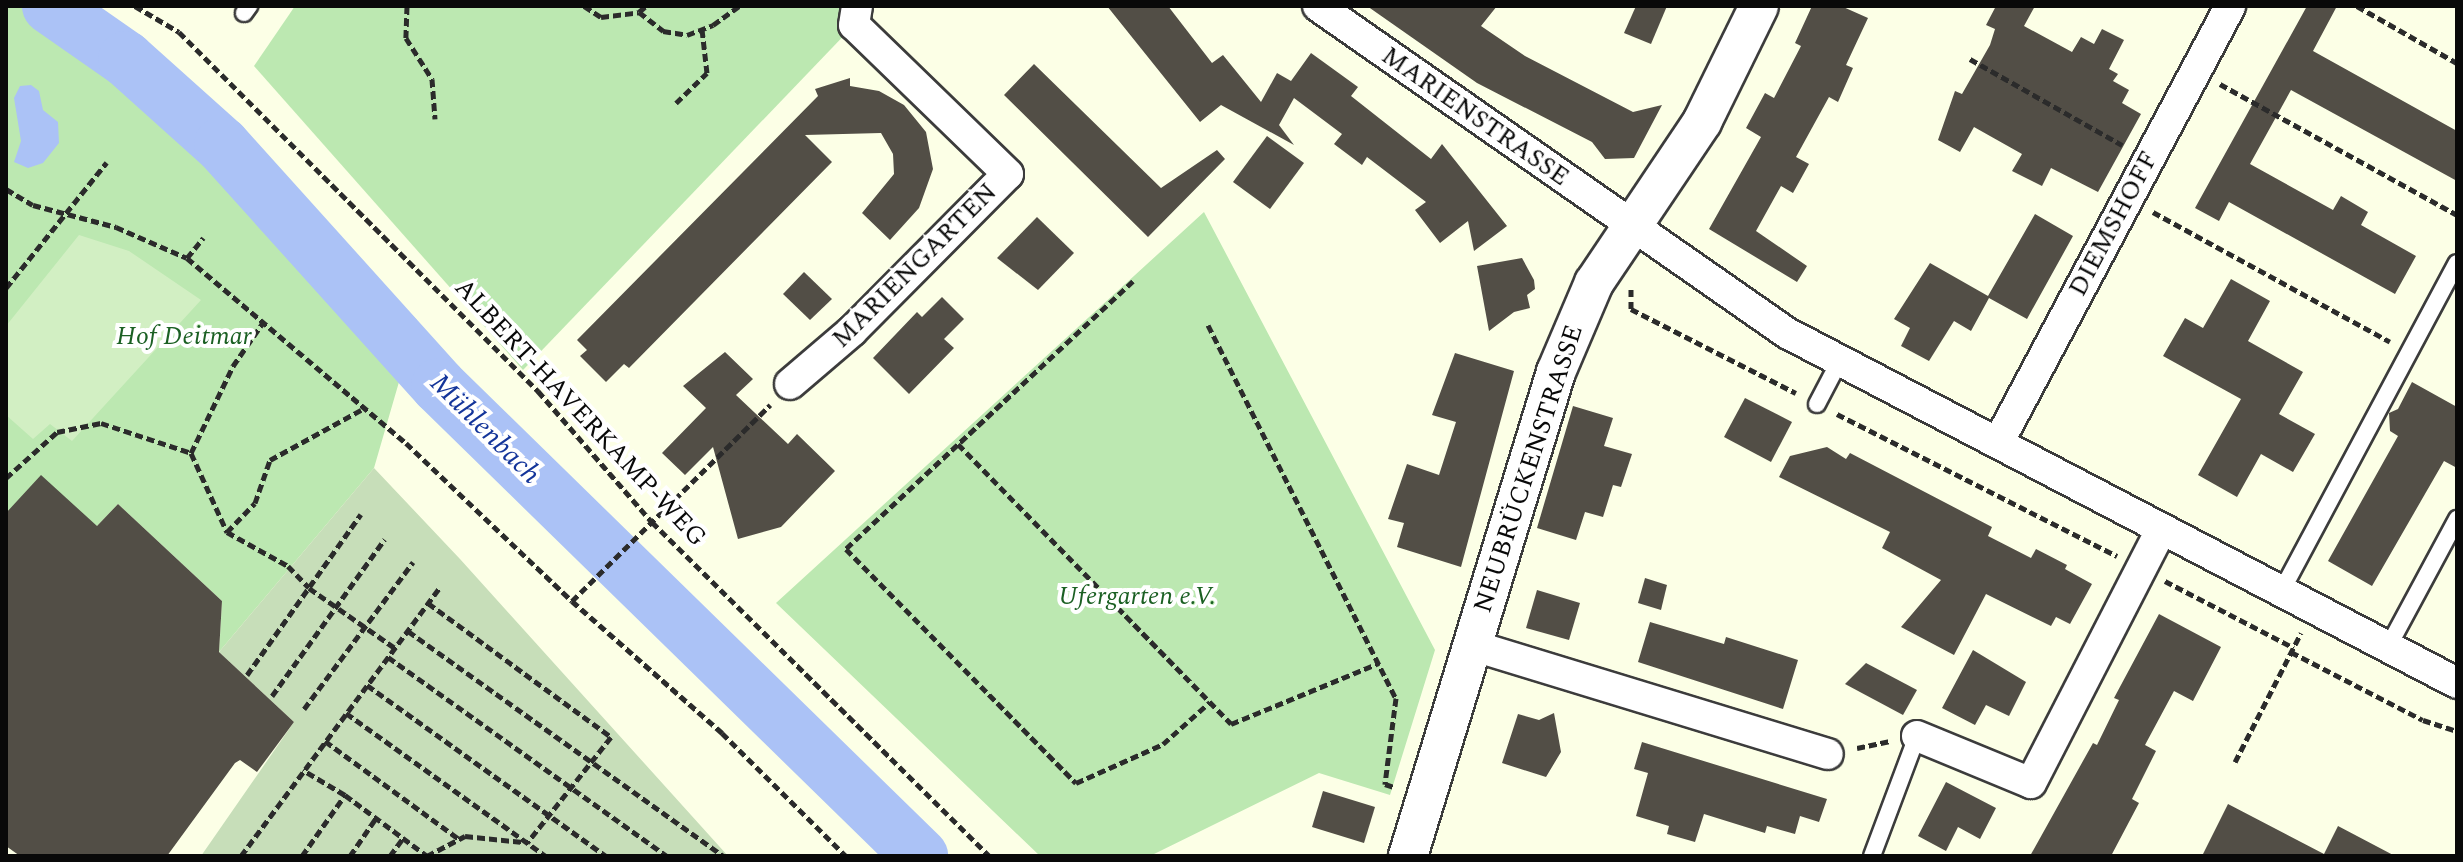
<!DOCTYPE html>
<meta charset="utf-8">
<style>
body{margin:0}
#map{position:relative;width:2463px;height:862px;overflow:hidden;background:#fcffe6;font-family:Spectral,serif}
div>[style]{position:absolute}
[style*='--x']{left:calc(var(--x)*1px);top:calc(var(--y)*1px);width:calc(var(--w)*1px);rotate:calc(var(--a)*1deg)}
.green>*{inset:0;background:#bce8b1}
.cemetery>*{inset:0;background:#c7deb9}
.pitch>*{inset:0;background:#d2efc3}
.water>*{inset:0;background:#abc2f6}
.river>*{height:56px;margin:-28px;padding:0 28px;transform-origin:28px;border-radius:28px;background:#abc2f6}
.building>*{inset:0;background:#524e46}
.path>*{height:5px;margin-top:-2.5px;transform-origin:0;background:repeating-linear-gradient(90deg,#2b2b2b 0 8px,transparent 0 12px)}
.roads{filter:drop-shadow(2px 0 #3c3c3c) drop-shadow(-2px 0 #3c3c3c) drop-shadow(0 2px #3c3c3c) drop-shadow(0 -2px #3c3c3c)}
.service>*{height:16px;margin:-8px;padding:0 8px;transform-origin:8px;border-radius:8px;background:#fff}
.minor>*{height:30px;margin:-15px;padding:0 15px;transform-origin:15px;border-radius:15px;background:#fff}
.tertiary>*{height:38px;margin:-19px;padding:0 19px;transform-origin:19px;border-radius:19px;background:#fff}
span{translate:-50% -50%;white-space:nowrap;text-align:center;line-height:1.15;-webkit-text-stroke:8px #fff;paint-order:stroke}
.street-label{font-size:26px;color:#090909}
.park-label{font-size:26px;color:#1b6023;font-style:italic}
.water-label{font-size:28px;color:#14359a;font-style:italic}
.frame{position:absolute;inset:0;border:8px solid #090909;pointer-events:none}
</style>
<div id="map">
<div class="green">
<div style="clip-path:polygon(6px 6px,62px 6px,164px 66px,417px 320px,374px 468px,219px 652px,222px 601px,118px 504px,97px 526px,6px 513px)"></div>
<div style="clip-path:polygon(295px 6px,857px 6px,854px 25px,523px 370px,254px 66px)"></div>
<div style="clip-path:polygon(1204px 212px,1435px 650px,1390px 795px,1319px 773px,1150px 856px,1040px 856px,776px 603px)"></div>
</div>
<div class="cemetery">
<div style="clip-path:polygon(374px 468px,460px 559px,728px 856px,201px 856px,294px 722px,219px 652px)"></div>
</div>
<div class="pitch">
<div style="clip-path:polygon(79px 235px,129px 251px,201px 300px,72px 441px,50px 424px,33px 439px,6px 415px,6px 326px)"></div>
</div>
<div class="water">
<div style="clip-path:polygon(31px 85px,39px 91px,43px 110px,58px 122px,59px 143px,43px 163px,28px 168px,14px 162px,21px 141px,14px 98px,20px 86px)"></div>
</div>
<div class="river">
<div style="--x:50;--y:6;--w:93;--a:34.9"></div>
<div style="--x:126;--y:59;--w:129;--a:41.9"></div>
<div style="--x:222;--y:145;--w:324;--a:48"></div>
<div style="--x:439;--y:386;--w:673;--a:44.34"></div>
</div>
<div class="building">
<div style="clip-path:polygon(1107px 6px,1168px 6px,1212px 63px,1223px 55px,1261px 102px,1277px 73px,1291px 81px,1311px 53px,1358px 87px,1351px 96px,1431px 159px,1442px 144px,1507px 226px,1474px 251px,1468px 221px,1440px 243px,1415px 210px,1426px 202px,1367px 157px,1362px 165px,1334px 144px,1342px 134px,1294px 98px,1279px 125px,1294px 145px,1221px 105px,1200px 122px)"></div>
<div style="clip-path:polygon(1367px 6px,1497px 6px,1481px 26px,1525px 56px,1633px 112px,1662px 105px,1634px 158px,1605px 159px,1592px 142px,1477px 83px)"></div>
<div style="clip-path:polygon(1636px 6px,1667px 6px,1651px 44px,1624px 33px)"></div>
<div style="clip-path:polygon(1812px 6px,1841px 6px,1868px 18px,1846px 65px,1853px 68px,1838px 102px,1829px 97px,1796px 157px,1809px 164px,1793px 193px,1781px 186px,1756px 231px,1807px 266px,1797px 282px,1709px 229px,1761px 137px,1746px 128px,1765px 93px,1774px 98px,1801px 46px,1795px 43px)"></div>
<div style="clip-path:polygon(1996px 6px,2035px 6px,2024px 26px,2072px 52px,2081px 37px,2094px 44px,2102px 29px,2124px 40px,2109px 69px,2118px 74px,2113px 81px,2129px 90px,2122px 103px,2141px 114px,2098px 192px,2051px 168px,2042px 186px,2012px 171px,2022px 154px,1974px 127px,1960px 152px,1938px 140px,1955px 91px,1962px 94px,1990px 45px,1995px 29px,1986px 25px)"></div>
<div style="clip-path:polygon(2307px 6px,2337px 6px,2313px 51px,2457px 131px,2457px 181px,2291px 90px,2250px 164px,2333px 210px,2341px 196px,2368px 212px,2361px 225px,2416px 256px,2395px 294px,2229px 202px,2219px 221px,2195px 208px)"></div>
<div style="clip-path:polygon(1034px 64px,1161px 188px,1217px 150px,1225px 159px,1148px 237px,1004px 95px)"></div>
<div style="clip-path:polygon(850px 78px,850px 86px,879px 91px,904px 105px,926px 132px,933px 169px,919px 208px,890px 240px,862px 213px,894px 174px,893px 154px,881px 133px,805px 135px,832px 162px,629px 368px,624px 364px,606px 382px,580px 356px,587px 350px,577px 340px,818px 96px,815px 89px)"></div>
<div style="clip-path:polygon(1267px 136px,1304px 163px,1270px 209px,1233px 182px)"></div>
<div style="clip-path:polygon(2035px 214px,2073px 236px,2027px 319px,1989px 298px,1971px 331px,1954px 321px,1929px 361px,1901px 346px,1910px 328px,1894px 319px,1930px 263px,1988px 296px)"></div>
<div style="clip-path:polygon(1037px 217px,1074px 253px,1038px 290px,997px 258px)"></div>
<div style="clip-path:polygon(1522px 258px,1534px 280px,1535px 289px,1527px 295px,1530px 308px,1514px 312px,1489px 331px,1477px 266px)"></div>
<div style="clip-path:polygon(804px 272px,832px 299px,810px 320px,783px 294px)"></div>
<div style="clip-path:polygon(2231px 279px,2270px 301px,2248px 341px,2303px 372px,2279px 414px,2315px 434px,2293px 472px,2261px 454px,2237px 497px,2198px 475px,2241px 399px,2163px 356px,2185px 318px,2203px 328px)"></div>
<div style="clip-path:polygon(942px 297px,964px 319px,944px 339px,954px 348px,909px 394px,873px 358px,917px 312px,922px 317px)"></div>
<div style="clip-path:polygon(725px 352px,753px 379px,736px 395px,788px 444px,797px 434px,835px 471px,781px 527px,738px 539px,713px 447px,685px 475px,662px 453px,706px 408px,683px 386px)"></div>
<div style="clip-path:polygon(1455px 353px,1514px 371px,1461px 567px,1397px 547px,1404px 523px,1388px 519px,1407px 464px,1439px 475px,1456px 422px,1432px 415px)"></div>
<div style="clip-path:polygon(2412px 382px,2457px 407px,2457px 468px,2444px 461px,2372px 586px,2328px 561px,2398px 436px,2390px 431px,2389px 413px,2398px 409px)"></div>
<div style="clip-path:polygon(1745px 398px,1792px 422px,1771px 462px,1724px 437px)"></div>
<div style="clip-path:polygon(1573px 406px,1613px 418px,1604px 446px,1632px 454px,1621px 487px,1613px 485px,1603px 517px,1585px 512px,1576px 540px,1537px 528px)"></div>
<div style="clip-path:polygon(1827px 447px,1846px 459px,1850px 453px,1992px 527px,1988px 536px,2031px 558px,2036px 549px,2067px 565px,2065px 569px,2092px 584px,2070px 624px,2056px 617px,2051px 626px,1986px 594px,1954px 655px,1901px 627px,1941px 580px,1882px 548px,1890px 532px,1779px 477px,1790px 456px)"></div>
<div style="clip-path:polygon(41px 475px,97px 526px,118px 504px,222px 601px,219px 652px,294px 722px,257px 772px,240px 760px,235px 763px,167px 856px,20px 856px,6px 846px,6px 513px)"></div>
<div style="clip-path:polygon(1645px 578px,1667px 585px,1661px 610px,1638px 603px)"></div>
<div style="clip-path:polygon(1537px 590px,1580px 603px,1569px 640px,1526px 628px)"></div>
<div style="clip-path:polygon(2159px 614px,2221px 647px,2193px 701px,2174px 691px,2145px 745px,2156px 751px,2132px 799px,2139px 803px,2111px 856px,2030px 856px,2093px 743px,2097px 745px,2119px 700px,2114px 698px)"></div>
<div style="clip-path:polygon(1650px 622px,1724px 644px,1726px 637px,1798px 660px,1783px 709px,1638px 662px)"></div>
<div style="clip-path:polygon(1973px 650px,2026px 682px,2009px 716px,1986px 705px,1975px 725px,1942px 708px)"></div>
<div style="clip-path:polygon(1866px 663px,1917px 690px,1903px 715px,1845px 684px)"></div>
<div style="clip-path:polygon(1554px 713px,1561px 752px,1546px 777px,1502px 763px,1518px 714px,1539px 720px)"></div>
<div style="clip-path:polygon(1642px 742px,1827px 799px,1819px 822px,1800px 816px,1795px 834px,1767px 826px,1765px 833px,1704px 814px,1695px 842px,1667px 834px,1669px 826px,1636px 816px,1648px 773px,1634px 769px)"></div>
<div style="clip-path:polygon(1946px 782px,1996px 808px,1980px 839px,1958px 827px,1946px 851px,1918px 836px)"></div>
<div style="clip-path:polygon(1323px 791px,1375px 807px,1364px 843px,1312px 827px)"></div>
<div style="clip-path:polygon(2228px 804px,2324px 854px,2338px 826px,2395px 856px,2202px 856px)"></div>
</div>
<div class="path">
<div style="--x:135;--y:6;--w:51;--a:30.6"></div>
<div style="--x:179;--y:32;--w:508;--a:45"></div>
<div style="--x:538;--y:391;--w:174;--a:49"></div>
<div style="--x:652;--y:522;--w:474;--a:44.7"></div>
<div style="--x:407;--y:6;--w:32;--a:92"></div>
<div style="--x:406;--y:38;--w:49;--a:57.6"></div>
<div style="--x:432;--y:79;--w:40;--a:85.7"></div>
<div style="--x:584;--y:6;--w:20;--a:33"></div>
<div style="--x:601;--y:17;--w:38;--a:-7"></div>
<div style="--x:639;--y:12;--w:9;--a:-41"></div>
<div style="--x:2357;--y:6;--w:115;--a:29.7"></div>
<div style="--x:639;--y:12;--w:31;--a:38"></div>
<div style="--x:663;--y:31;--w:24;--a:9"></div>
<div style="--x:687;--y:35;--w:28;--a:-21"></div>
<div style="--x:713;--y:25;--w:32;--a:-36"></div>
<div style="--x:1970;--y:59;--w:175;--a:29.5"></div>
<div style="--x:2220;--y:84;--w:271;--a:28.9"></div>
<div style="--x:676;--y:103;--w:43;--a:-44.1"></div>
<div style="--x:707;--y:73;--w:44;--a:-96.5"></div>
<div style="--x:6;--y:189;--w:31;--a:31"></div>
<div style="--x:33;--y:205;--w:86;--a:14.8"></div>
<div style="--x:116;--y:227;--w:77;--a:23.6"></div>
<div style="--x:187;--y:258;--w:287;--a:40.2"></div>
<div style="--x:406;--y:443;--w:229;--a:43.6"></div>
<div style="--x:572;--y:601;--w:200;--a:41.3"></div>
<div style="--x:722;--y:733;--w:175;--a:44.8"></div>
<div style="--x:2153;--y:212;--w:270;--a:28.7"></div>
<div style="--x:187;--y:258;--w:26;--a:-51"></div>
<div style="--x:1133;--y:281;--w:393;--a:137"></div>
<div style="--x:846;--y:549;--w:328;--a:45.5"></div>
<div style="--x:1076;--y:783;--w:95;--a:-24.1"></div>
<div style="--x:1163;--y:744;--w:63;--a:-41.8"></div>
<div style="--x:6;--y:288;--w:161;--a:-51.3"></div>
<div style="--x:1631;--y:289;--w:20;--a:90"></div>
<div style="--x:1631;--y:309;--w:185;--a:27"></div>
<div style="--x:1208;--y:325;--w:418;--a:63.3"></div>
<div style="--x:1396;--y:698;--w:87;--a:97.3"></div>
<div style="--x:1385;--y:784;--w:9;--a:18"></div>
<div style="--x:1837;--y:414;--w:314;--a:26.9"></div>
<div style="--x:958;--y:444;--w:391;--a:45.7"></div>
<div style="--x:1231;--y:724;--w:160;--a:-22.4"></div>
<div style="--x:191;--y:453;--w:97;--a:-64.2"></div>
<div style="--x:233;--y:366;--w:55;--a:-55.4"></div>
<div style="--x:6;--y:478;--w:69;--a:-42"></div>
<div style="--x:57;--y:432;--w:45;--a:-11.6"></div>
<div style="--x:101;--y:423;--w:95;--a:18.4"></div>
<div style="--x:191;--y:453;--w:87;--a:65.5"></div>
<div style="--x:227;--y:532;--w:70;--a:29.1"></div>
<div style="--x:288;--y:566;--w:30;--a:46"></div>
<div style="--x:309;--y:588;--w:105;--a:34.9"></div>
<div style="--x:227;--y:532;--w:40;--a:-46"></div>
<div style="--x:255;--y:503;--w:46;--a:-70.8"></div>
<div style="--x:270;--y:460;--w:104;--a:-28.8"></div>
<div style="--x:2165;--y:581;--w:145;--a:27.4"></div>
<div style="--x:572;--y:601;--w:279;--a:-44.7"></div>
<div style="--x:428;--y:603;--w:227;--a:36.2"></div>
<div style="--x:611;--y:737;--w:135;--a:128.4"></div>
<div style="--x:408;--y:631;--w:387;--a:35.5"></div>
<div style="--x:2291;--y:652;--w:148;--a:27.3"></div>
<div style="--x:2423;--y:720;--w:36;--a:18"></div>
<div style="--x:388;--y:657;--w:343;--a:35.5"></div>
<div style="--x:247;--y:675;--w:197;--a:-54.7"></div>
<div style="--x:367;--y:685;--w:294;--a:35.6"></div>
<div style="--x:272;--y:696;--w:193;--a:-54.3"></div>
<div style="--x:304;--y:709;--w:183;--a:-53.4"></div>
<div style="--x:346;--y:713;--w:246;--a:35.6"></div>
<div style="--x:325;--y:741;--w:166;--a:36.2"></div>
<div style="--x:1857;--y:748;--w:34;--a:-12"></div>
<div style="--x:2235;--y:762;--w:145;--a:-62.9"></div>
<div style="--x:345;--y:795;--w:102;--a:36.6"></div>
<div style="--x:241;--y:856;--w:335;--a:-53.5"></div>
<div style="--x:302;--y:856;--w:75;--a:-54.8"></div>
<div style="--x:345;--y:795;--w:49;--a:-149.2"></div>
<div style="--x:350;--y:856;--w:46;--a:-55.6"></div>
<div style="--x:390;--y:856;--w:22;--a:-54"></div>
<div style="--x:427;--y:856;--w:43;--a:-27.8"></div>
<div style="--x:465;--y:836;--w:58;--a:5.9"></div>
</div>
<div class="roads">
<div class="service">
<div style="--x:244;--y:13;--w:9;--a:-54"></div>
<div style="--x:1817;--y:404;--w:50;--a:-62.4"></div>
<div style="--x:2280;--y:594;--w:375;--a:-61.9"></div>
<div style="--x:2387;--y:649;--w:148;--a:-61.7"></div>
<div style="--x:1872;--y:856;--w:128;--a:-69.4"></div>
</div>
<div class="minor">
<div style="--x:1318;--y:6;--w:572;--a:34.89"></div>
<div style="--x:1787;--y:333;--w:756;--a:27.58"></div>
<div style="--x:790;--y:384;--w:82;--a:-40.5"></div>
<div style="--x:852;--y:331;--w:221;--a:-45.2"></div>
<div style="--x:1008;--y:174;--w:214;--a:-135.9"></div>
<div style="--x:854;--y:25;--w:19;--a:-81"></div>
<div style="--x:1998;--y:443;--w:495;--a:-62"></div>
<div style="--x:1471;--y:645;--w:373;--a:17"></div>
<div style="--x:1917;--y:736;--w:123;--a:22.4"></div>
<div style="--x:2031;--y:783;--w:282;--a:-62.8"></div>
</div>
<div class="tertiary">
<div style="--x:1408;--y:856;--w:506;--a:-73"></div>
<div style="--x:1556;--y:372;--w:97;--a:-66.9"></div>
<div style="--x:1594;--y:283;--w:194;--a:-56.1"></div>
<div style="--x:1702;--y:122;--w:129;--a:-63.8"></div>
</div>
</div>
<div class="street-label">
<span style="left:1475px;top:117px;rotate:35deg">MARIENSTRASSE</span>
<span style="left:2114px;top:224px;rotate:-62deg">DIEMSHOFF</span>
<span style="left:915px;top:266px;rotate:-45deg">MARIENGARTEN</span>
<span style="left:580px;top:413px;rotate:47deg">ALBERT-HAVERKAMP-WEG</span>
<span style="left:1529px;top:469px;rotate:-72deg">NEUBRÜCKENSTRASSE</span>
</div>
<div class="park-label">
<span style="left:184px;top:337px">Hof Deitmar</span>
<span style="left:1137px;top:597px">Ufergarten e.V.</span>
</div>
<div class="water-label">
<span style="left:485px;top:429px;rotate:45deg">Mühlenbach</span>
</div>
<div class="frame"></div>
</div>
